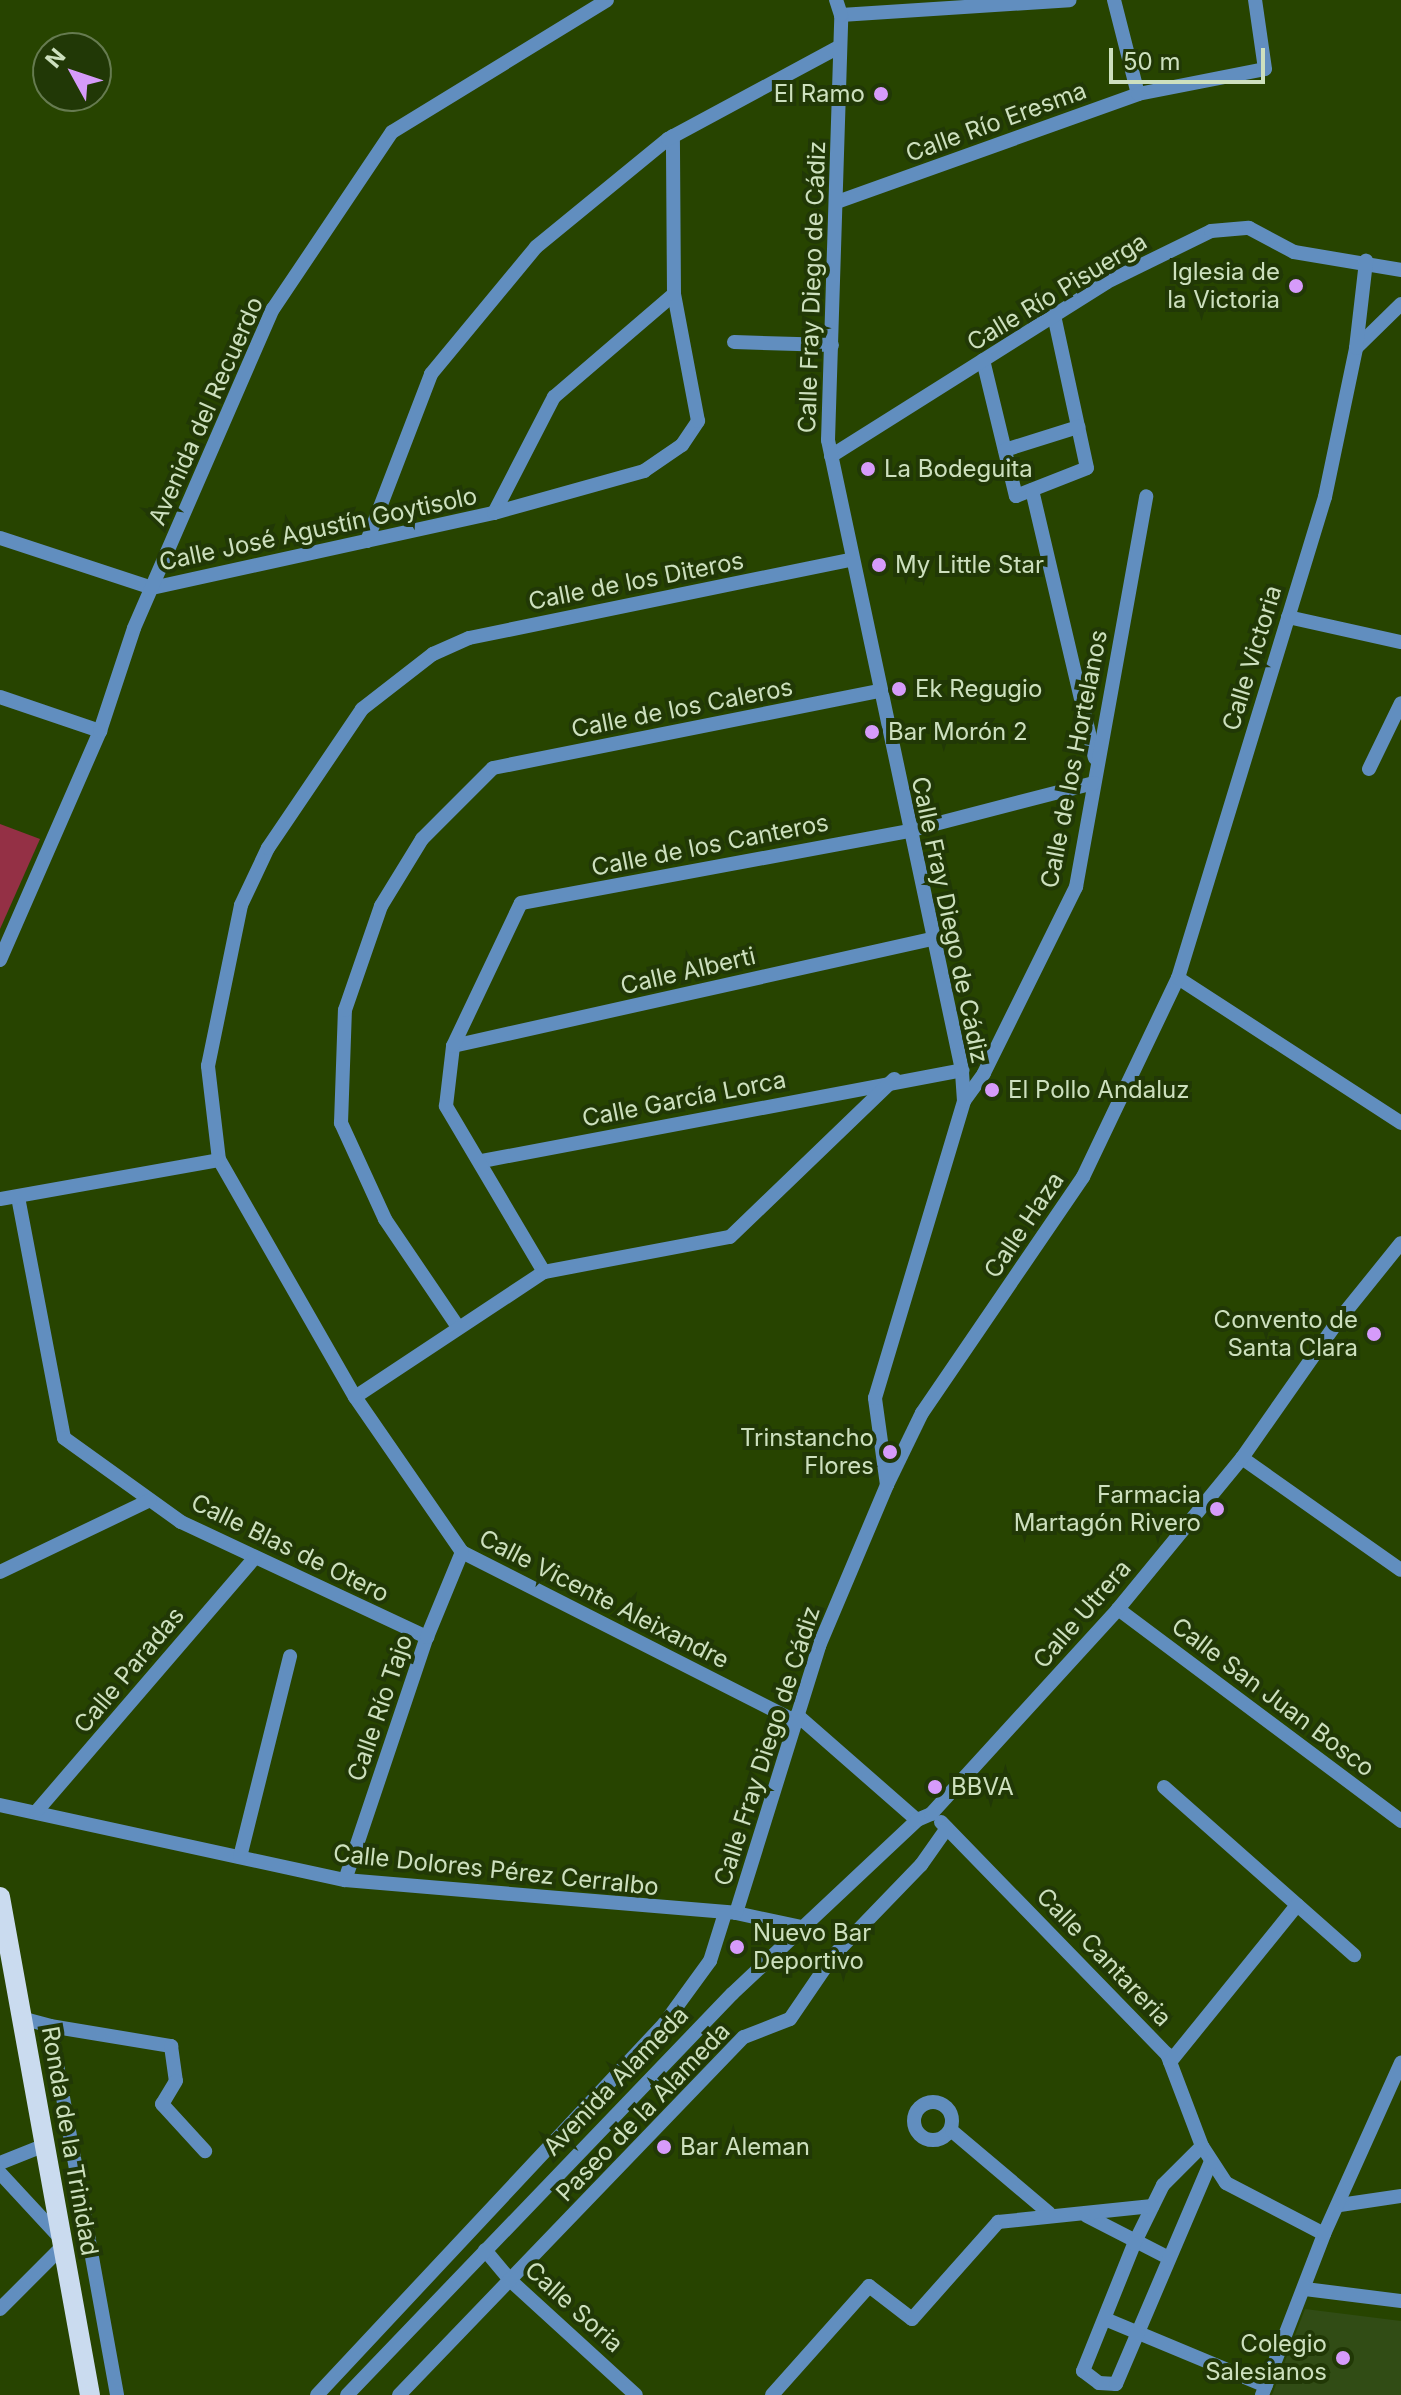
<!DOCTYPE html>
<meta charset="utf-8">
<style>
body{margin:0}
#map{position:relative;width:1401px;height:2395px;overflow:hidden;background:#274400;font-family:Inter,sans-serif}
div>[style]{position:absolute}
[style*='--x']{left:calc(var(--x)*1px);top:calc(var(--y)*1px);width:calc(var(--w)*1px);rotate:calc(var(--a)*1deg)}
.built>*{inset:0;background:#314c15}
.green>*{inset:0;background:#943045}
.minor>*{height:14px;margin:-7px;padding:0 7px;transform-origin:7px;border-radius:7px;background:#618ebf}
.minor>.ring{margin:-7px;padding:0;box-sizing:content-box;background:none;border:14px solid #618ebf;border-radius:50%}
.major>*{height:20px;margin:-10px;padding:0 10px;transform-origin:10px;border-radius:10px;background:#cadbef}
.dots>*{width:22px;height:22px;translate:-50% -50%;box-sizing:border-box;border:4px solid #213806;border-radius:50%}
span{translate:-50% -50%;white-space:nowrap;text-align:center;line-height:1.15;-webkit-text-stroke:8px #213806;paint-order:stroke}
.poi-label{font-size:24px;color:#cde0be}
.right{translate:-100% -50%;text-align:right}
.left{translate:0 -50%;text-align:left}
.street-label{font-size:24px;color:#cde0be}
.north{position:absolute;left:32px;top:32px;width:80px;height:80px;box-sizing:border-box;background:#213806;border:2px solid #667b50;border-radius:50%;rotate:310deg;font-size:22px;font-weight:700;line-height:32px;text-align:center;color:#cde0be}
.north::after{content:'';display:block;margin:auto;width:28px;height:36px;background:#d69bfa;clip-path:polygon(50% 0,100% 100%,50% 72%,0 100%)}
.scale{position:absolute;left:1109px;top:48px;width:156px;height:36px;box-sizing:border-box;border:4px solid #cde0be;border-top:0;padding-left:10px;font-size:24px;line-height:28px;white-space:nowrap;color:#cde0be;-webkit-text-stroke:6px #213806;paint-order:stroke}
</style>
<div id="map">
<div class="built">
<div style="clip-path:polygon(1305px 2309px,1401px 2321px,1401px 2395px,1272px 2395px)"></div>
</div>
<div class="green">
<div style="clip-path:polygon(0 824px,40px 839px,0 929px)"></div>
</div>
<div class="minor">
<div style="--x:1114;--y:0;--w:97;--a:75.7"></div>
<div style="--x:841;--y:15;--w:229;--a:-3.7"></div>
<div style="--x:837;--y:202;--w:320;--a:-19.7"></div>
<div style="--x:1138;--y:94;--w:129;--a:-11.1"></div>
<div style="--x:1265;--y:69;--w:70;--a:-98.2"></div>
<div style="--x:734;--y:342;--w:98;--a:1.8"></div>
<div style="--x:1356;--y:348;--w:63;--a:-44.4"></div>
<div style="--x:983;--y:360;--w:140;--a:76.4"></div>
<div style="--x:1016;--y:496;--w:76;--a:-21.5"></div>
<div style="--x:1087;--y:468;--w:157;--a:-102.2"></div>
<div style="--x:1005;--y:450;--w:77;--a:-17.5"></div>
<div style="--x:831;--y:456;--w:326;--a:-32.2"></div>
<div style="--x:1107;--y:282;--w:116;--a:-26.1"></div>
<div style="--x:1211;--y:231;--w:38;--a:-5"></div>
<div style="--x:1249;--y:228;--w:51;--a:28.1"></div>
<div style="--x:1294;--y:252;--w:109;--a:9.5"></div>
<div style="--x:1032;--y:490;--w:275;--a:76.8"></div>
<div style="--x:494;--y:513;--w:131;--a:-62.7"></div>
<div style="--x:554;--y:397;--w:158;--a:-40.6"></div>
<div style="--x:0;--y:538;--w:160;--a:18.2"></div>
<div style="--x:152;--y:588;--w:350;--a:-12.4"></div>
<div style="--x:494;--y:513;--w:156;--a:-15.6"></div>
<div style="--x:644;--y:471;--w:46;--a:-34.4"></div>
<div style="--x:682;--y:445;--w:29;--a:-56"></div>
<div style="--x:698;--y:421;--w:129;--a:-100.7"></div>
<div style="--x:674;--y:294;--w:158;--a:-90.4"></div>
<div style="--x:367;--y:541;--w:179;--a:-69"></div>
<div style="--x:431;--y:374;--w:165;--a:-50.4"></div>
<div style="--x:536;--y:247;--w:171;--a:-39.3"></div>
<div style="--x:668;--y:139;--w:194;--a:-28.3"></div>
<div style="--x:1288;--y:617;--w:116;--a:12.5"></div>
<div style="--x:0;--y:697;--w:106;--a:18.8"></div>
<div style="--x:1369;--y:769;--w:73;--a:-64.1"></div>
<div style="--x:0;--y:960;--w:250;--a:-66.4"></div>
<div style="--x:100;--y:731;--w:108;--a:-71.7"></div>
<div style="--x:134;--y:628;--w:348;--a:-66.5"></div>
<div style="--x:273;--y:309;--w:213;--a:-56.1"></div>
<div style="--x:392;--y:132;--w:252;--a:-31.5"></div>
<div style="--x:1178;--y:978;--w:266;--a:33"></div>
<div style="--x:453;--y:1046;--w:491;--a:-12.6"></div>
<div style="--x:964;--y:1101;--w:34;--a:-54"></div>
<div style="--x:984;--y:1073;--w:208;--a:-63.7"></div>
<div style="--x:1076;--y:887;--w:397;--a:-79.8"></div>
<div style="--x:482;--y:1161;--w:489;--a:-10.7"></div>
<div style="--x:18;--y:1197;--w:245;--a:79.2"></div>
<div style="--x:64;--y:1438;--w:144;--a:35.7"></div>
<div style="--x:181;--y:1522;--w:272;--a:25.1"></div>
<div style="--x:0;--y:1199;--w:222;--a:-10.1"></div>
<div style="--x:544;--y:1272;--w:193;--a:-120.6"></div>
<div style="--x:446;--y:1106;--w:60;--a:-83.3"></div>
<div style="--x:453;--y:1046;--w:158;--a:-64.6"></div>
<div style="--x:521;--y:903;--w:394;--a:-10.5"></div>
<div style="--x:908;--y:831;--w:192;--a:-14.5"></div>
<div style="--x:458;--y:1327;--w:130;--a:-124.1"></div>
<div style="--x:385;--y:1219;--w:106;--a:-114.6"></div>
<div style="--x:341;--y:1123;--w:113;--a:-88"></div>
<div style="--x:345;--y:1010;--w:110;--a:-70.9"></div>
<div style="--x:381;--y:906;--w:79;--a:-58.5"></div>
<div style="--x:422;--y:839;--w:100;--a:-45"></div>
<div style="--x:493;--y:768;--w:394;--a:-11.3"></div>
<div style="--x:355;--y:1397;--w:227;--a:-33.5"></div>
<div style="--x:544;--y:1272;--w:189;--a:-10.7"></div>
<div style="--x:730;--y:1237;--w:228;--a:-43.9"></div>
<div style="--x:1242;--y:1458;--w:194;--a:35.2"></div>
<div style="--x:887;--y:1485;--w:80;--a:-64.1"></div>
<div style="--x:922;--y:1413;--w:286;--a:-55.7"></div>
<div style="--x:1083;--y:1177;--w:221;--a:-64.5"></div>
<div style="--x:1178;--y:978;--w:503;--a:-73.01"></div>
<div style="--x:1325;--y:497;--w:152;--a:-78.2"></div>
<div style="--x:1356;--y:348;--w:88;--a:-83.4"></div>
<div style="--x:0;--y:1572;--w:166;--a:-25.6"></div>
<div style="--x:1118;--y:1609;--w:354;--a:36.8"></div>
<div style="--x:797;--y:1715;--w:159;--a:41.2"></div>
<div style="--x:795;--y:1721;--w:373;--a:-153.1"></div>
<div style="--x:462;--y:1552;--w:188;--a:-124.6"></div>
<div style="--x:355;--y:1397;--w:273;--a:-119.8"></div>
<div style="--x:219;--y:1160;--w:95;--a:-96.7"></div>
<div style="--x:208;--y:1066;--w:164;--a:-78.4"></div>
<div style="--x:241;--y:905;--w:63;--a:-64.7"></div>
<div style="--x:268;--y:848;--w:168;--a:-55.9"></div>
<div style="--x:362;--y:709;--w:90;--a:-37.8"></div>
<div style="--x:433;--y:654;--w:39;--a:-24"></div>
<div style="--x:469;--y:638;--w:389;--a:-11.6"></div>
<div style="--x:1164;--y:1787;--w:254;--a:41.5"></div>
<div style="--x:0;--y:1805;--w:353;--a:12.3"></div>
<div style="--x:345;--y:1880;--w:392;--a:4.8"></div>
<div style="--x:736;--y:1913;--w:66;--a:12.2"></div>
<div style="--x:36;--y:1812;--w:336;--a:-49.3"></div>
<div style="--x:941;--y:1822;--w:324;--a:45.8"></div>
<div style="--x:1167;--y:2054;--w:98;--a:69.2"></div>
<div style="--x:1202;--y:2146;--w:44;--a:57"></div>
<div style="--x:1226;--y:2183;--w:110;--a:27.5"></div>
<div style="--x:240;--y:1857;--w:207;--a:-76"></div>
<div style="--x:345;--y:1880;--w:256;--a:-71.4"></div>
<div style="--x:427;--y:1637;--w:92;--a:-67.6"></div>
<div style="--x:736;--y:1913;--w:280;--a:-72.7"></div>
<div style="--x:819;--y:1646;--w:175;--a:-67.1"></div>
<div style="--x:887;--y:1485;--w:88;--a:-97.9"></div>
<div style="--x:875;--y:1398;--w:310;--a:-73.3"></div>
<div style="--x:964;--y:1101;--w:31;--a:-94"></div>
<div style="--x:962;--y:1070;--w:644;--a:-102.01"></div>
<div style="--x:828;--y:440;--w:425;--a:-88.2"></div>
<div style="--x:841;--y:15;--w:16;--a:-108"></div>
<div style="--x:21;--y:2018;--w:30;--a:15"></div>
<div style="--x:50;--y:2026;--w:375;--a:79.7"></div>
<div style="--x:50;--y:2026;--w:123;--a:9.4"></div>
<div style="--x:171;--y:2046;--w:35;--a:82"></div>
<div style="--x:176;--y:2081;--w:27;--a:121"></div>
<div style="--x:162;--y:2104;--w:64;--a:47.5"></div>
<div style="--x:1170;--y:2062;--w:202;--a:-51"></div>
<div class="ring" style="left:914px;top:2102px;width:24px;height:24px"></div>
<div style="--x:952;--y:2131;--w:127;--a:40.2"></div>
<div style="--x:0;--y:2163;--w:48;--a:-21.8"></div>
<div style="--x:0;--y:2173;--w:91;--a:47.2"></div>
<div style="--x:1340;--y:2205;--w:62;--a:-8.4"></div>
<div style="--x:1087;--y:2216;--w:92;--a:27.1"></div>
<div style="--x:485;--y:2250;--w:40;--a:50"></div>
<div style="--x:511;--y:2281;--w:169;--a:42.4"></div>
<div style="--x:1305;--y:2289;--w:97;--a:7.1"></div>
<div style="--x:0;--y:2309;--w:89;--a:-45"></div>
<div style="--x:1105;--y:2319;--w:174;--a:22.6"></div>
<div style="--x:1099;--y:2383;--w:20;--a:-143"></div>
<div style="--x:1083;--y:2371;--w:137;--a:-68.1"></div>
<div style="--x:1134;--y:2244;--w:66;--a:-63.8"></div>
<div style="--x:1163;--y:2185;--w:55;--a:-45"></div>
<div style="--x:1099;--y:2383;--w:17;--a:3"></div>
<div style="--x:1116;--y:2384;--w:242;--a:-66.9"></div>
<div style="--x:317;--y:2395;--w:508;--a:-46.91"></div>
<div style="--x:664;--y:2024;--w:78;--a:-53.9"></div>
<div style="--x:710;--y:1961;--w:50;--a:-72.6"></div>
<div style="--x:347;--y:2395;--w:556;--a:-46.17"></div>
<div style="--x:732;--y:1994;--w:254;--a:-43.2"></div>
<div style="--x:917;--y:1820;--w:15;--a:-23"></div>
<div style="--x:931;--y:1814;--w:277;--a:-47.6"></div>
<div style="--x:1118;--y:1609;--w:195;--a:-50.6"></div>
<div style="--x:1242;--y:1458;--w:167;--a:-55"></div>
<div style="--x:1338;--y:1321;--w:100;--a:-51.1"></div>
<div style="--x:399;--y:2395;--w:497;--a:-46.1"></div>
<div style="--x:744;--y:2037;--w:49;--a:-21.4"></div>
<div style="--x:790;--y:2019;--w:76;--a:-55.7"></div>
<div style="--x:833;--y:1956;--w:127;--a:-46"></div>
<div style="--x:921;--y:1865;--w:45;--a:-54.9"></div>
<div style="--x:772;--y:2395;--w:146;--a:-48.3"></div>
<div style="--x:869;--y:2286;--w:54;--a:37.5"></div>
<div style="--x:912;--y:2319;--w:130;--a:-48.4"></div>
<div style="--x:998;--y:2222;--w:155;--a:-5.9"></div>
<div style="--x:1262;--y:2395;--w:173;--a:-68.9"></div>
<div style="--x:1324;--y:2234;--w:188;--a:-65.8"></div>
</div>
<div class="major">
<div style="--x:0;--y:1897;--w:506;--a:79.76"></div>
</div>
<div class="dots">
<div style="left:881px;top:94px;background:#d69bfa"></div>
<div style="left:1296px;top:286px;background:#d69bfa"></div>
<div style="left:868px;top:469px;background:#d69bfa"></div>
<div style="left:879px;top:565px;background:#d69bfa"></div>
<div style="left:899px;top:689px;background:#d69bfa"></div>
<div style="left:872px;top:732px;background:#d69bfa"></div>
<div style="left:992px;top:1090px;background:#d69bfa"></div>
<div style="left:1374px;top:1334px;background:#d69bfa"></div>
<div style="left:890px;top:1452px;background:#d69bfa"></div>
<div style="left:1217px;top:1509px;background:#d69bfa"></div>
<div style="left:935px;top:1787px;background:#d69bfa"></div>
<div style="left:737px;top:1947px;background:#d69bfa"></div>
<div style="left:664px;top:2147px;background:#d69bfa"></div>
<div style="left:1343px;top:2358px;background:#d69bfa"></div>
</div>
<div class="poi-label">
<span class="right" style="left:865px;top:94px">El Ramo</span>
<span class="right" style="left:1280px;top:286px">Iglesia de<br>la Victoria</span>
<span class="left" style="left:884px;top:469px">La Bodeguita</span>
<span class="left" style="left:895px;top:565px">My Little Star</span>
<span class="left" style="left:915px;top:689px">Ek Regugio</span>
<span class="left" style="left:888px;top:732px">Bar Morón 2</span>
<span class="left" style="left:1008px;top:1090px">El Pollo Andaluz</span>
<span class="right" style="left:1358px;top:1334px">Convento de<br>Santa Clara</span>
<span class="right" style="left:874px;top:1452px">Trinstancho<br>Flores</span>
<span class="right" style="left:1201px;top:1509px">Farmacia<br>Martagón Rivero</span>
<span class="left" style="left:951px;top:1787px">BBVA</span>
<span class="left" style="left:753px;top:1947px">Nuevo Bar<br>Deportivo</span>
<span class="left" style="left:680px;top:2147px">Bar Aleman</span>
<span class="right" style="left:1327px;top:2358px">Colegio<br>Salesianos</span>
</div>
<div class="street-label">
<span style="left:996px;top:122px;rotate:-20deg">Calle Río Eresma</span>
<span style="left:812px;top:287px;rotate:-88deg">Calle Fray Diego de Cádiz</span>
<span style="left:1057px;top:292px;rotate:-31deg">Calle Río Pisuerga</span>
<span style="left:206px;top:411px;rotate:-66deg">Avenida del Recuerdo</span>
<span style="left:318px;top:529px;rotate:-12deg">Calle José Agustín Goytisolo</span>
<span style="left:636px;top:581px;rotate:-11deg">Calle de los Diteros</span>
<span style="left:1252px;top:658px;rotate:-73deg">Calle Victoria</span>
<span style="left:682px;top:708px;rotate:-11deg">Calle de los Caleros</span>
<span style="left:1074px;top:759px;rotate:-79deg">Calle de los Hortelanos</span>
<span style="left:710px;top:845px;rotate:-11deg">Calle de los Canteros</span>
<span style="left:950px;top:920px;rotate:78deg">Calle Fray Diego de Cádiz</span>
<span style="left:688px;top:971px;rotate:-13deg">Calle Alberti</span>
<span style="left:684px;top:1099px;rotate:-11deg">Calle García Lorca</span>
<span style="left:1024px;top:1225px;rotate:-56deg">Calle Haza</span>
<span style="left:290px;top:1548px;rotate:26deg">Calle Blas de Otero</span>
<span style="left:604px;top:1599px;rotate:27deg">Calle Vicente Aleixandre</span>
<span style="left:1082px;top:1614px;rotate:-49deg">Calle Utrera</span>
<span style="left:129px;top:1670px;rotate:-50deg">Calle Paradas</span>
<span style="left:1273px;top:1697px;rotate:37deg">Calle San Juan Bosco</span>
<span style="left:380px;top:1708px;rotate:-71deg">Calle Río Tajo</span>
<span style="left:767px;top:1746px;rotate:-72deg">Calle Fray Diego de Cádiz</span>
<span style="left:496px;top:1870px;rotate:6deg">Calle Dolores Pérez Cerralbo</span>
<span style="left:1104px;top:1957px;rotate:46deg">Calle Cantareria</span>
<span style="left:616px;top:2081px;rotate:-46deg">Avenida Alameda</span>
<span style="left:643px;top:2112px;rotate:-46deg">Paseo de la Alameda</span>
<span style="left:70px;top:2141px;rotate:80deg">Ronda de la Trinidad</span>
<span style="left:574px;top:2307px;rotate:42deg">Calle Soria</span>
</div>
<div class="north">N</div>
<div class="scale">50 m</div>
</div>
